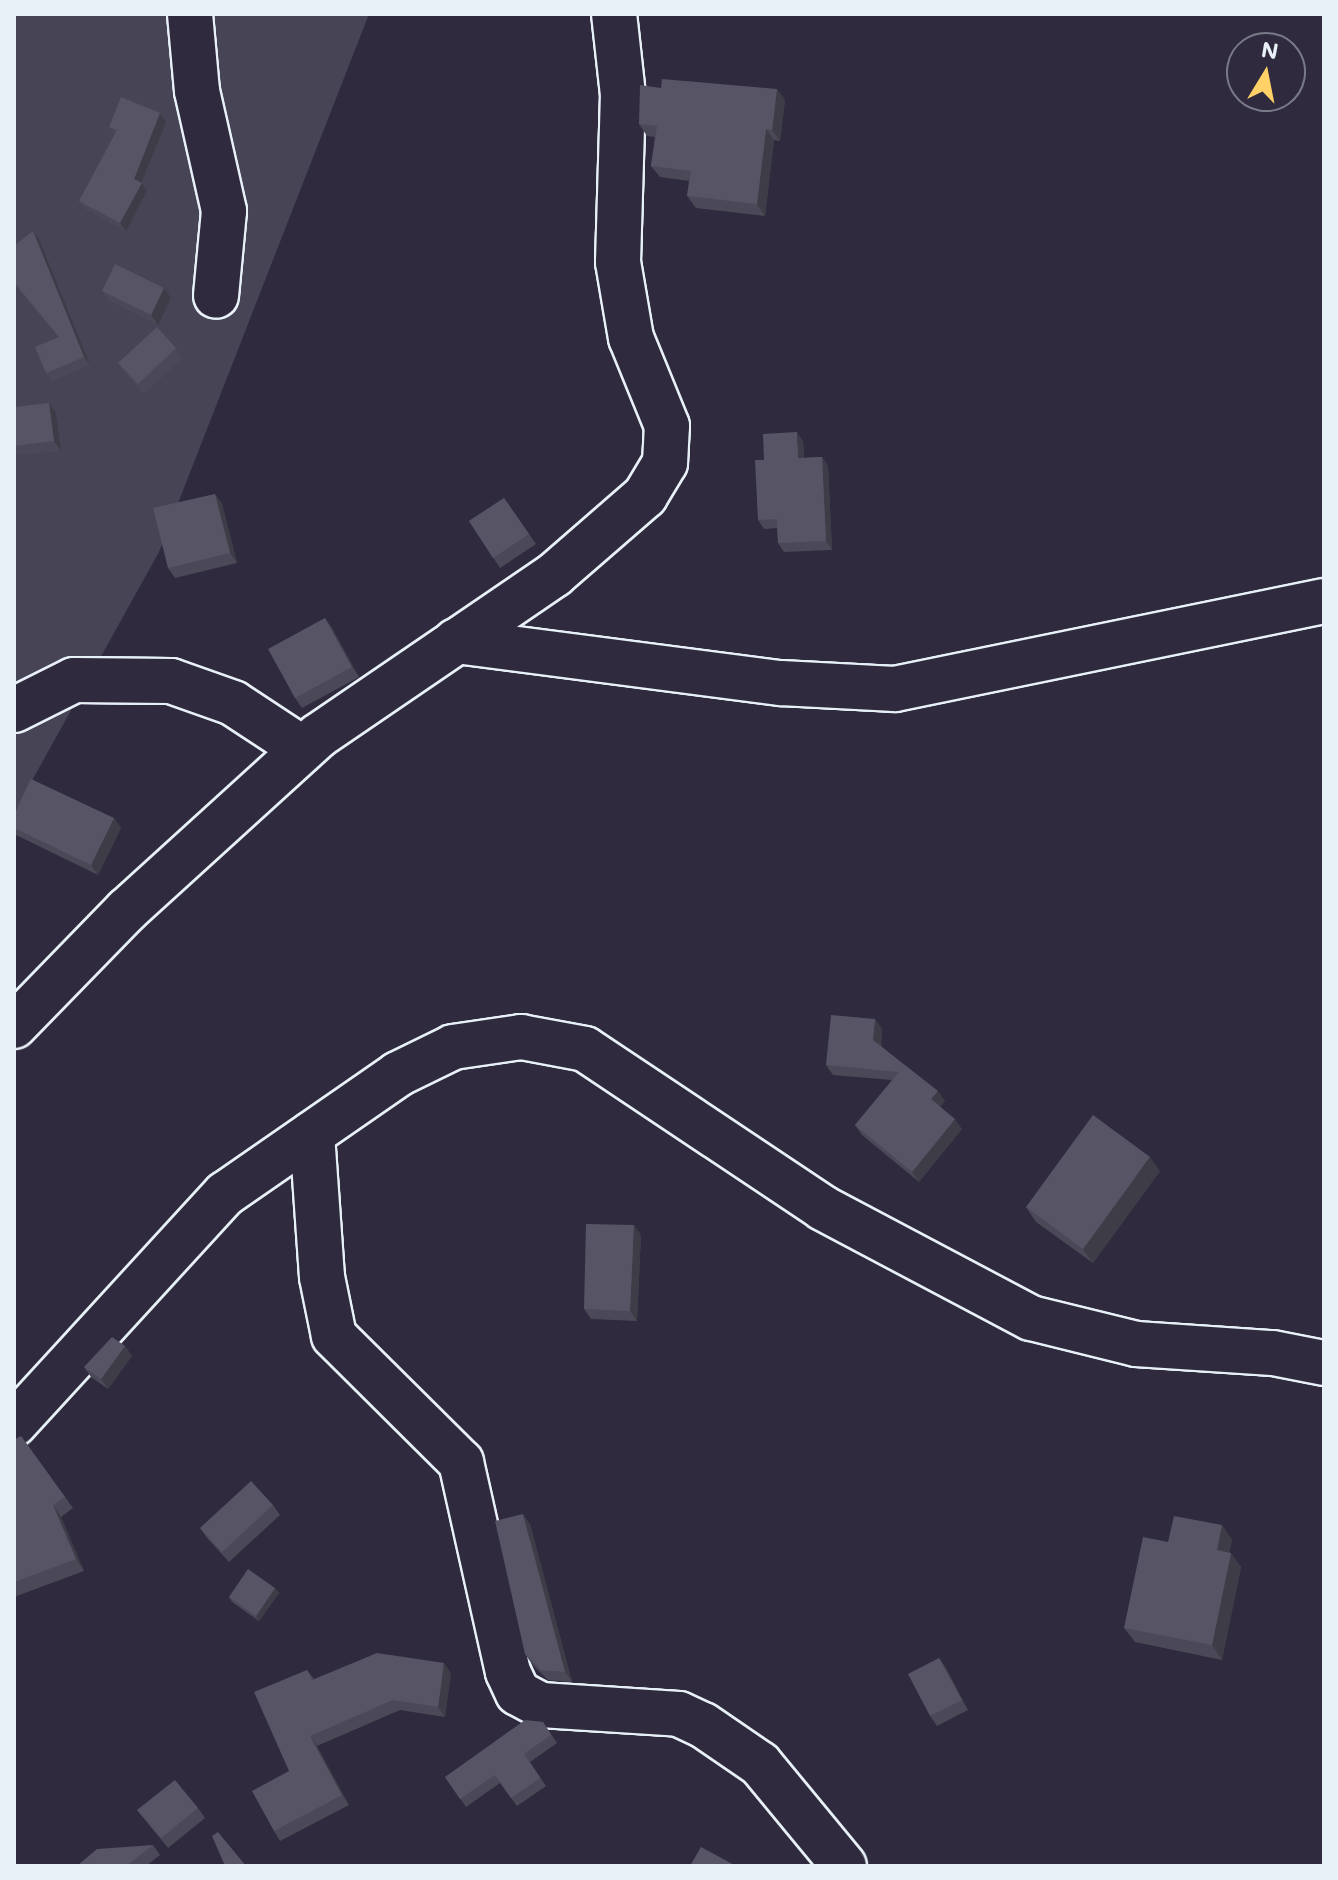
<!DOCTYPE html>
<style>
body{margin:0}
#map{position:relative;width:1338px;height:1880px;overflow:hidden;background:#2f2a3d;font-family:Mali,sans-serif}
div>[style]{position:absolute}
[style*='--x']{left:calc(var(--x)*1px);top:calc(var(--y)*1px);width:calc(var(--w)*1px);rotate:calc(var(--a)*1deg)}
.green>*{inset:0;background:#464455}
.roads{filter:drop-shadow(2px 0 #e8f1f8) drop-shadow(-2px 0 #e8f1f8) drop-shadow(0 2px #e8f1f8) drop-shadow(0 -2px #e8f1f8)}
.minor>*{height:44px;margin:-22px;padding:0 22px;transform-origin:22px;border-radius:22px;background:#2f2a3d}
.wall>*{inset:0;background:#4b4957}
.shaded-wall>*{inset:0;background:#3d3c47}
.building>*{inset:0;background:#575565}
span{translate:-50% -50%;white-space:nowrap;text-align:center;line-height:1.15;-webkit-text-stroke:7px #2f2a3d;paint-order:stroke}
.frame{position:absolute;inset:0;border:16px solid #e8f1f8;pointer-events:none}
.north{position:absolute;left:1226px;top:32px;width:80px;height:80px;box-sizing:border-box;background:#2f2a3d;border:2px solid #797a88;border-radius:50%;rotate:10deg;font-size:22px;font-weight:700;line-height:32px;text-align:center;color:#e8f1f8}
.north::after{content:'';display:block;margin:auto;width:28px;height:36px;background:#ffd166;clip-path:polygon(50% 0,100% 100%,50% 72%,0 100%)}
</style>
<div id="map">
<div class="green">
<div style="clip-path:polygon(14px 14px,369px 14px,159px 552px,14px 813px)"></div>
</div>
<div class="roads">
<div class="minor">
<div style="--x:190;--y:14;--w:77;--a:84.8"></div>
<div style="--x:197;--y:91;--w:123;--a:77.3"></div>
<div style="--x:224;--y:211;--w:85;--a:95.4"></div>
<div style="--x:456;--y:641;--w:328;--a:7.4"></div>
<div style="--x:781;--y:683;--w:114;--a:3"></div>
<div style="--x:895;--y:689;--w:438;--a:-11.6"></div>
<div style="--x:14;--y:710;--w:67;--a:-26.6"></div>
<div style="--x:74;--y:680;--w:97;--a:0.6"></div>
<div style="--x:171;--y:681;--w:66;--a:19.5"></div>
<div style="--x:233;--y:703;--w:84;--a:33.3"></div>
<div style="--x:14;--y:1026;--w:162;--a:-45.8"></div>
<div style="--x:127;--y:910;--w:258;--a:-42.3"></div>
<div style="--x:318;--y:736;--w:286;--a:-34.3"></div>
<div style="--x:554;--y:575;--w:121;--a:-41"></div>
<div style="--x:645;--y:496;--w:39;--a:-59"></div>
<div style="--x:665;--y:463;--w:37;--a:-87"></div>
<div style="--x:667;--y:426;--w:95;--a:-112.2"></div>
<div style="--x:631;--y:338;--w:77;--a:-99.7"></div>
<div style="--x:618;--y:262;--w:167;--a:-88.3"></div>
<div style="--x:623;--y:95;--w:81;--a:-96.3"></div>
<div style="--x:312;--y:1134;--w:143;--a:86"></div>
<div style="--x:322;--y:1277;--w:60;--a:78.5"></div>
<div style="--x:334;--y:1336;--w:179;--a:44.8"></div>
<div style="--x:461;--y:1462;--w:215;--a:77.4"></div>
<div style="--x:508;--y:1672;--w:23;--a:65"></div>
<div style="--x:518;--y:1693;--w:26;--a:28"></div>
<div style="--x:541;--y:1705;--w:138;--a:3.7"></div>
<div style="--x:679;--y:1714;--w:26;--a:25"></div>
<div style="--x:703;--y:1725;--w:69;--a:34.4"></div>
<div style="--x:760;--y:1764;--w:132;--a:50.5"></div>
<div style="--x:14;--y:1424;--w:312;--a:-47.5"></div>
<div style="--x:225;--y:1194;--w:211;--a:-34.7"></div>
<div style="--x:398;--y:1074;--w:61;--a:-26.1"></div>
<div style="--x:453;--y:1047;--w:69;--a:-8.4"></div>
<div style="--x:521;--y:1037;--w:65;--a:10.6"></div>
<div style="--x:585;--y:1049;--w:286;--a:33.7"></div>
<div style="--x:823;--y:1208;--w:235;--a:27.9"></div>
<div style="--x:1031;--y:1318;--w:108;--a:13.9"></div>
<div style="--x:1136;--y:1344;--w:137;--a:3.8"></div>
<div style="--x:1273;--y:1353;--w:52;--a:11.1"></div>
</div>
</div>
<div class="wall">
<div style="clip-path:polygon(661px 88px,777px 89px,785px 100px,780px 141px,774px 140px,765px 216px,696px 208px,687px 196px,689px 181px,660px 177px,651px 166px,655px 137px,647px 136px,639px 124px)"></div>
<div style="clip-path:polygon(166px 122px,141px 183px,147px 191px,126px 231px,85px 209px,79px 201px,114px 135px,109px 127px)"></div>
<div style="clip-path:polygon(33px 231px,39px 239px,90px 365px,52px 381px,46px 373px,58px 337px,14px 284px,14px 246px)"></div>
<div style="clip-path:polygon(102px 291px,171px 298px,158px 325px,109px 301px)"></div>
<div style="clip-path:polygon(176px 348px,183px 358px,144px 394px,125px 373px,118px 363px)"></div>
<div style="clip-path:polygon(14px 407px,56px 413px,61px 451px,14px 456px)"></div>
<div style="clip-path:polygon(803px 441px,804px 458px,822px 457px,828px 466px,832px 550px,784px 552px,778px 543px,777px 528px,764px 529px,758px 520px,764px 460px)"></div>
<div style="clip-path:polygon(215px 494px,222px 504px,237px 563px,175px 578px,168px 568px)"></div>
<div style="clip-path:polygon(504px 498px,536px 544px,500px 568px,469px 521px)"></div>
<div style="clip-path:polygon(325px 618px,332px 628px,359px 677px,302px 708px,295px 698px)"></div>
<div style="clip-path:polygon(14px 814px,114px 818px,121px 828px,98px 875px,16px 835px,14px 833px)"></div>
<div style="clip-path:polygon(875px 1019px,882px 1029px,881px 1046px,945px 1101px,940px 1107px,962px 1129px,919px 1182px,862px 1135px,855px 1125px,892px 1080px,833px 1075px,826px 1065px)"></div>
<div style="clip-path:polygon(1160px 1171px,1093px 1263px,1036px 1222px,1026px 1207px)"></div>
<div style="clip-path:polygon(641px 1235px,637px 1321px,591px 1319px,584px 1309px)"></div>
<div style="clip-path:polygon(125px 1346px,132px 1356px,108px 1389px,91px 1377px,84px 1367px)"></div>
<div style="clip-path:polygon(21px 1436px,73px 1508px,61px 1517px,84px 1571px,14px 1597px,14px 1440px)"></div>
<div style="clip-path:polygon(273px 1505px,280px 1515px,229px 1562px,207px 1538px,200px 1528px)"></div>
<div style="clip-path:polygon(530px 1524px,572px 1682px,548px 1680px,532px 1664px,525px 1654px)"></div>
<div style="clip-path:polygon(1222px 1525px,1232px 1540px,1229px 1552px,1241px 1567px,1222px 1660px,1135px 1642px,1124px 1628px,1168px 1542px)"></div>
<div style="clip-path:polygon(275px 1588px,279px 1593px,259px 1621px,232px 1602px,229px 1597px)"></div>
<div style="clip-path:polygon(939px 1658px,946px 1668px,968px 1710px,937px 1726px,930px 1716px)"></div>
<div style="clip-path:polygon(307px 1670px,314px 1679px,451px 1673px,445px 1717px,400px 1710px,317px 1746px,349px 1805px,280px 1841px,274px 1831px,289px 1771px)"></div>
<div style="clip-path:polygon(543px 1722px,557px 1743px,530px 1762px,546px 1786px,517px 1806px,500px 1783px,466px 1807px,445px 1777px)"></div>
<div style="clip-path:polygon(198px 1808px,205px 1818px,168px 1848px,137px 1810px)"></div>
<div style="clip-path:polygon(153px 1845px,160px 1855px,146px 1866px,77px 1866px)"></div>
</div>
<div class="shaded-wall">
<div style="clip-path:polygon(777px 89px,785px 100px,780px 141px,772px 130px)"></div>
<div style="clip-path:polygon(160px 113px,166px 122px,140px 186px,142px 183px,147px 191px,126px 231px,120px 223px,134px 179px)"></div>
<div style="clip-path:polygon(766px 129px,774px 140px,765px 216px,757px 204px)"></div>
<div style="clip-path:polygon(33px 231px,39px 239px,90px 365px,84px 357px)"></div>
<div style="clip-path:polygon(164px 288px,171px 298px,158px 325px,151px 315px)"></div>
<div style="clip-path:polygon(49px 403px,56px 413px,61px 451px,54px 441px)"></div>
<div style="clip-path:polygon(797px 432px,803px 441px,805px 468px,798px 458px)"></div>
<div style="clip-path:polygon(822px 457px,828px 466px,832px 550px,826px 541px)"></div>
<div style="clip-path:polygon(215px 494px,222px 504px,237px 563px,230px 553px)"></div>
<div style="clip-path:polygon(325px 618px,332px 628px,359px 677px,352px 667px)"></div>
<div style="clip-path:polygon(114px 818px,121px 828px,98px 875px,91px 865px)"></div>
<div style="clip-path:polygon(875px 1019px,882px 1029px,880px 1050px,873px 1040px)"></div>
<div style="clip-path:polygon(938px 1091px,945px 1101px,938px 1109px,931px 1099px)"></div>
<div style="clip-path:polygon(955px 1119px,962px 1129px,919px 1182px,912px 1172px)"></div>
<div style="clip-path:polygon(1150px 1157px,1160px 1171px,1093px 1263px,1083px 1249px)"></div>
<div style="clip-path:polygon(634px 1225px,641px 1235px,637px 1321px,630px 1311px)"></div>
<div style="clip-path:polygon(125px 1346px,132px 1356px,108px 1389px,101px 1379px)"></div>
<div style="clip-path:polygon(53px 1505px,61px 1517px,84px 1571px,76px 1559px)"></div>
<div style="clip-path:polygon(523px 1514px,530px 1524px,572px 1682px,565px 1672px)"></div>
<div style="clip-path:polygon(1222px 1525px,1232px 1540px,1227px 1564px,1217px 1550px)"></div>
<div style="clip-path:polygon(1231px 1553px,1241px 1567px,1222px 1660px,1212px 1645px)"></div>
<div style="clip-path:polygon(275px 1588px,279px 1593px,259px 1621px,256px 1616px)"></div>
<div style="clip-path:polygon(939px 1658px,946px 1668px,968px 1710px,962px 1700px)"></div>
<div style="clip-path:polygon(444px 1663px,451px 1673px,445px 1717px,438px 1707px)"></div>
<div style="clip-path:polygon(310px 1736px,317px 1746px,349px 1805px,342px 1795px)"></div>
</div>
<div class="building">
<div style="clip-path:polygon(662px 79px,777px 89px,772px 130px,766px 129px,757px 204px,687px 196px,691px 171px,651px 166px,657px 126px,639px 124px,640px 85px,661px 88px)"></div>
<div style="clip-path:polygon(121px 97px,160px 113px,134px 179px,142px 183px,120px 223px,79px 201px,117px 130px,109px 127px)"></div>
<div style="clip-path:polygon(33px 231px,84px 357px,46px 373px,35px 347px,59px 337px,14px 282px,14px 246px)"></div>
<div style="clip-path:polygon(115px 264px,164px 288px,151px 315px,102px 291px)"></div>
<div style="clip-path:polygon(157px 327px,176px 348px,138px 384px,118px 363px)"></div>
<div style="clip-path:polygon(49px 403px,54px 441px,14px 446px,14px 407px)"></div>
<div style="clip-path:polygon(797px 432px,798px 458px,822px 457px,826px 541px,778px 543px,777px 519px,758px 520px,755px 460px,764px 460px,763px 434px)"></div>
<div style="clip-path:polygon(215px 494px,230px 553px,168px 568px,153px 508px)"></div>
<div style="clip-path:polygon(504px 498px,529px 534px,493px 558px,469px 521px)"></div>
<div style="clip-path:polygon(325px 618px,352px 667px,295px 698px,268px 649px)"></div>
<div style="clip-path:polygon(31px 779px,114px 818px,91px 865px,14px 828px,14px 814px)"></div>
<div style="clip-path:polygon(831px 1015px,875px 1019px,873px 1040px,938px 1091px,931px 1099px,955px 1119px,912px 1172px,855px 1125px,899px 1072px,826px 1065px)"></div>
<div style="clip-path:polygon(1093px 1115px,1150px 1157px,1083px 1249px,1026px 1207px)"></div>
<div style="clip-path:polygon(586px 1224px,634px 1225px,630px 1311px,584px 1309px)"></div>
<div style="clip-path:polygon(112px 1337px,125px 1346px,101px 1379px,84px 1367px)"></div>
<div style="clip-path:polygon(21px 1436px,65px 1497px,53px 1505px,76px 1559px,14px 1582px,14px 1440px)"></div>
<div style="clip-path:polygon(251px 1481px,273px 1505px,222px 1552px,200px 1528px)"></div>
<div style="clip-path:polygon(523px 1514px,565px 1672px,541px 1670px,525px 1654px,495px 1521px)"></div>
<div style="clip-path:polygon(1174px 1516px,1222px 1525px,1217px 1550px,1231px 1553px,1212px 1645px,1124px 1628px,1143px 1537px,1168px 1542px)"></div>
<div style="clip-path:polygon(248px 1569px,275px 1588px,256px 1616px,229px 1597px)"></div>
<div style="clip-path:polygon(377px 1653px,444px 1663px,438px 1707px,393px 1700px,310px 1736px,342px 1795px,274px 1831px,252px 1791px,289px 1771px,254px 1692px,307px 1670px,312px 1680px)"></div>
<div style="clip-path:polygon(939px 1658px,962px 1700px,930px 1716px,908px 1674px)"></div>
<div style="clip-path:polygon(525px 1720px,543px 1722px,551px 1735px,524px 1754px,540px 1778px,511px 1798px,495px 1775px,460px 1799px,445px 1777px)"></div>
<div style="clip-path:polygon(175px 1780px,198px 1808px,161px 1838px,137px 1810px)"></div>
<div style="clip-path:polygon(218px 1832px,246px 1866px,225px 1866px,212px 1836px)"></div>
<div style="clip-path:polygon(153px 1845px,126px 1866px,77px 1866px,97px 1849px)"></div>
<div style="clip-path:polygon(701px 1847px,736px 1866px,690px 1866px)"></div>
</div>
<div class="frame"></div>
<div class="north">N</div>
</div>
